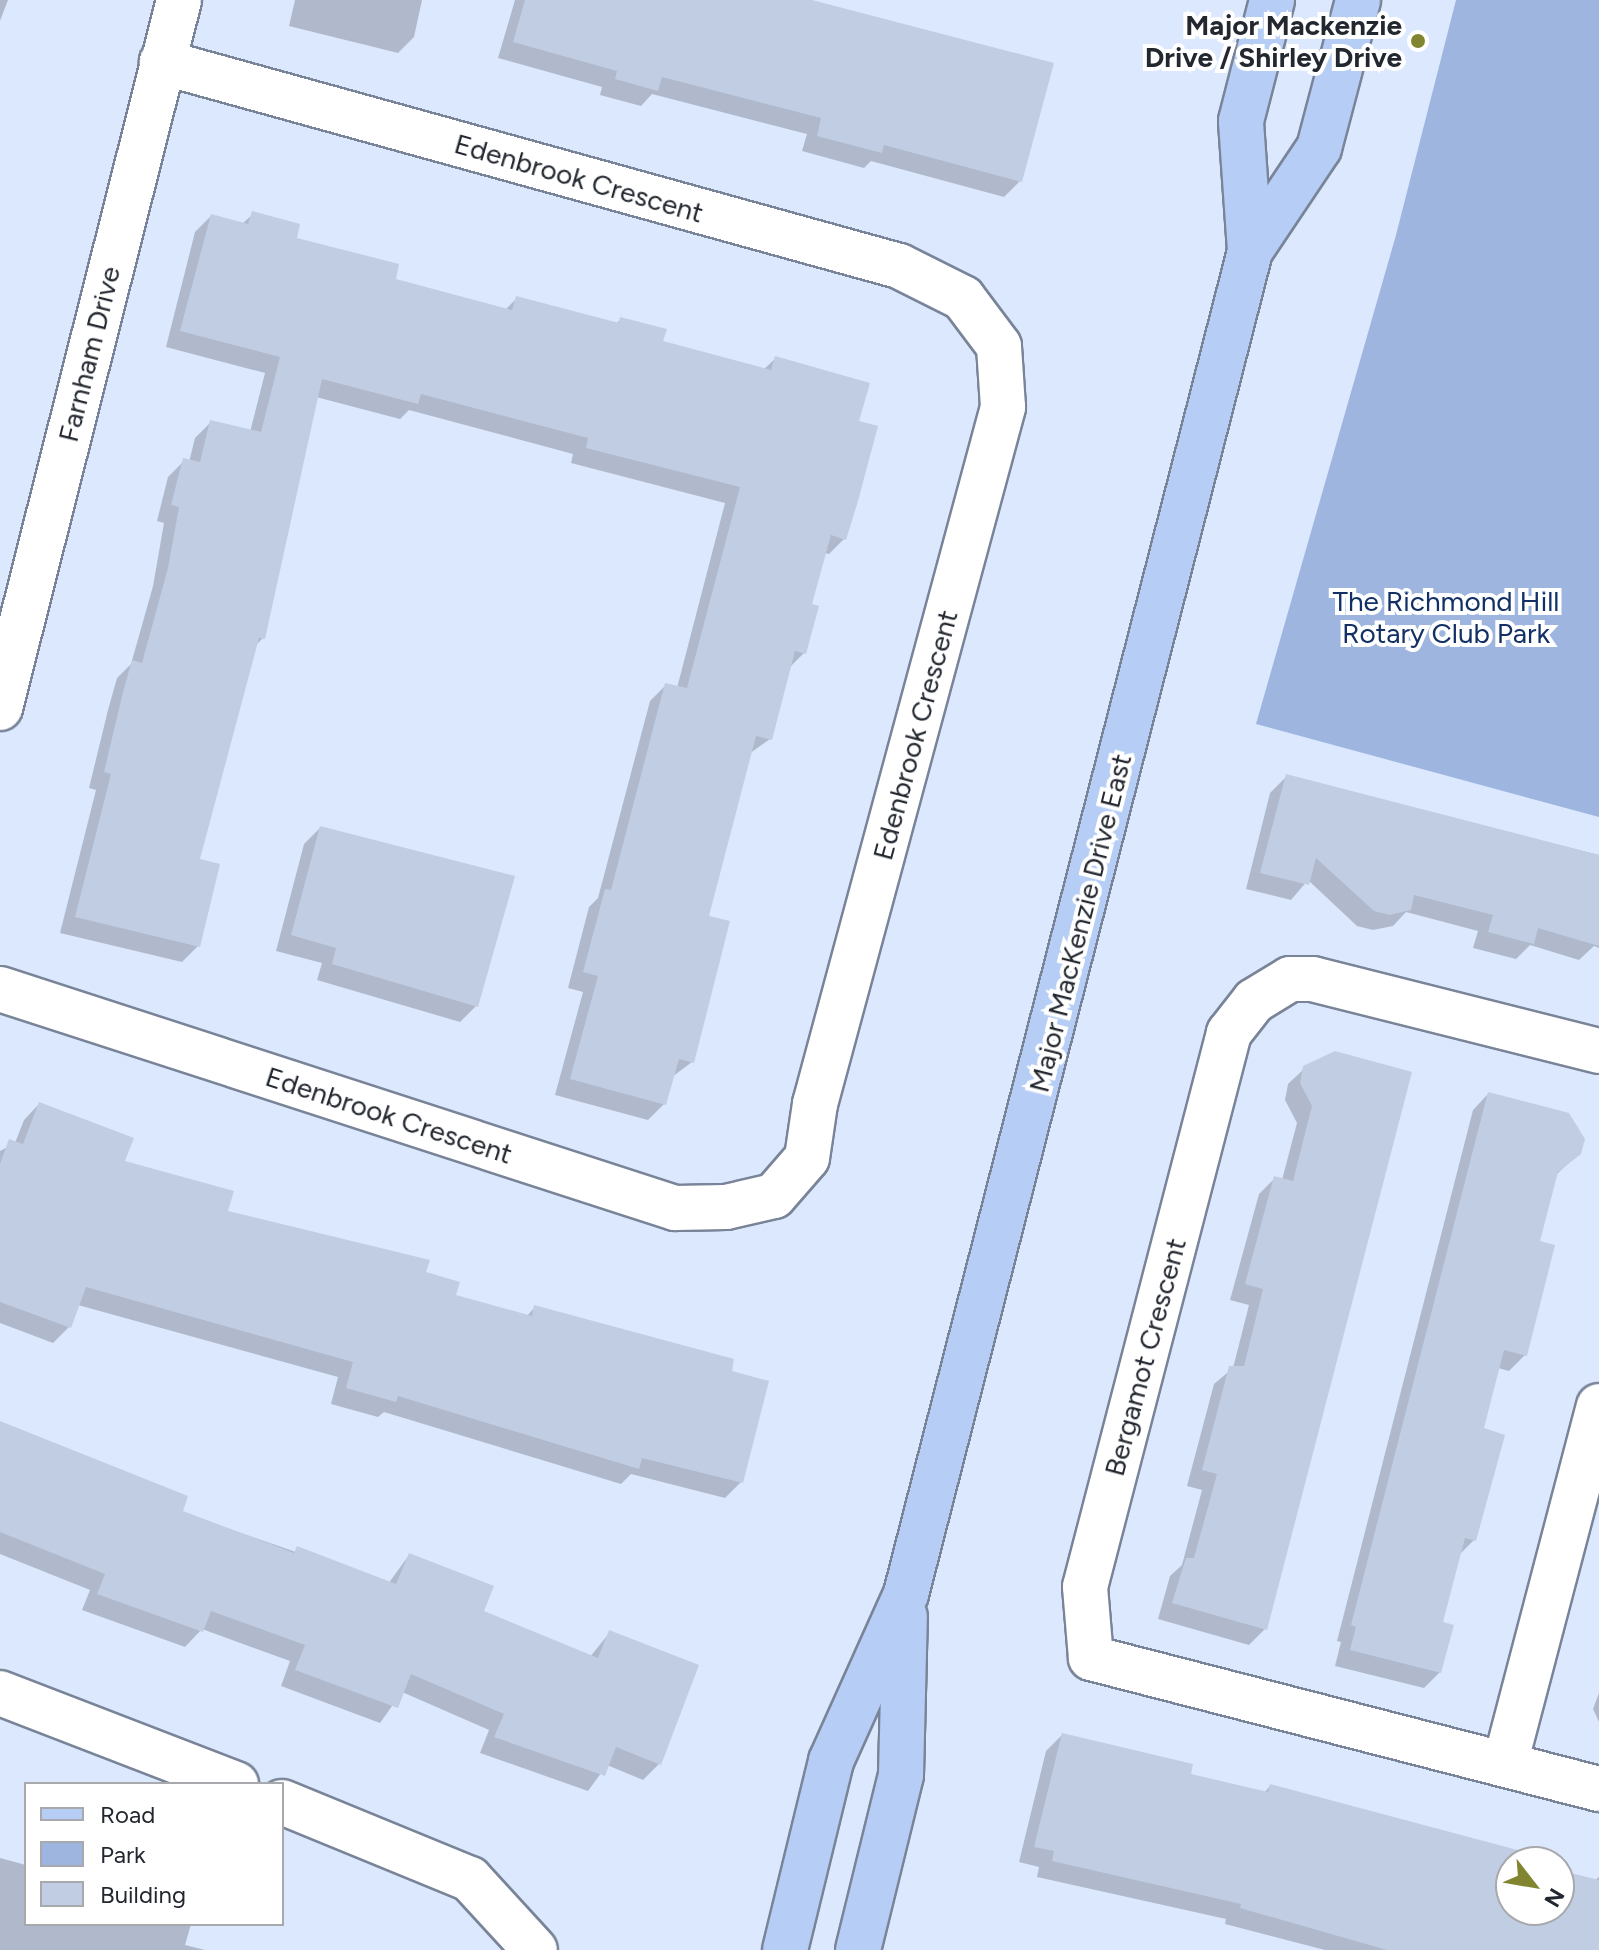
<!DOCTYPE html>
<style>
body{margin:0}
#map{position:relative;width:1599px;height:1950px;overflow:hidden;background:#dbe8fe;font-family:Figtree,sans-serif}
div>[style]{position:absolute}
[style*='--x']{left:calc(var(--x)*1px);top:calc(var(--y)*1px);width:calc(var(--w)*1px);rotate:calc(var(--a)*1deg)}
.green>*{inset:0;background:#9db5df}
.shadow>*{inset:0;background:#0003}
.building>*{inset:0;background:#c0cde3}
.roads{filter:drop-shadow(2px 0 #798498) drop-shadow(-2px 0 #798498) drop-shadow(0 2px #798498) drop-shadow(0 -2px #798498)}
.minor>*{height:44px;margin:-22px;padding:0 22px;transform-origin:22px;border-radius:22px;background:#fff}
.major>*{height:44px;margin:-22px;padding:0 22px;transform-origin:22px;border-radius:22px;background:#b6cdf5}
.dots>*{width:22px;height:22px;translate:-50% -50%;box-sizing:border-box;border:4px solid #fff;border-radius:50%}
span{translate:-50% -50%;white-space:nowrap;text-align:center;line-height:1.15;-webkit-text-stroke:8px #fff;paint-order:stroke}
.poi-label{font-size:28px;color:#232830;font-weight:700}
.right{translate:-100% -50%;text-align:right}
.street-label{font-size:28px;color:#232830}
.park-label{font-size:28px;color:#123066}
.legend{position:absolute;left:24px;top:1782px;width:260px;height:144px;box-sizing:border-box;background:#fff;border:2px solid #a7a9ac;margin:0;padding:10px 14px;list-style:none;font-size:24px;color:#232830}
.legend li{display:flex;align-items:center;gap:16px;height:40px}
.legend b{width:40px;border:2px solid #a7a9ac}
.north{position:absolute;left:1495px;top:1846px;width:80px;height:80px;box-sizing:border-box;background:#fff;border:2px solid #a7a9ac;border-radius:50%;rotate:121deg;font-size:22px;font-weight:700;line-height:32px;text-align:center;color:#232830}
.north::after{content:'';display:block;margin:auto;width:28px;height:36px;background:#82852f;clip-path:polygon(50% 0,100% 100%,50% 72%,0 100%)}
</style>
<div id="map">
<div class="green">
<div style="clip-path:polygon(1456px 0,1599px 0,1599px 817px,1256px 724px,1396px 235px)"></div>
</div>
<div class="shadow">
<div style="clip-path:polygon(0 0,8px 0,0 21px)"></div>
<div style="clip-path:polygon(295px 0,422px 0,414px 37px,398px 53px,289px 26px)"></div>
<div style="clip-path:polygon(515px 0,804px 0,1020px 181px,1004px 197px,871px 161px,864px 168px,802px 151px,807px 134px,652px 94px,641px 106px,600px 95px,602px 87px,498px 58px)"></div>
<div style="clip-path:polygon(253px 214px,294px 239px,393px 280px,505px 310px,516px 299px,616px 324px,621px 319px,660px 343px,763px 370px,776px 358px,857px 422px,845px 538px,829px 554px,824px 553px,809px 606px,804px 653px,788px 669px,770px 739px,749px 754px,706px 917px,692px 1062px,672px 1077px,664px 1104px,648px 1120px,555px 1095px,583px 992px,568px 988px,589px 907px,598px 898px,650px 701px,666px 685px,677px 688px,725px 503px,571px 463px,573px 454px,409px 410px,400px 419px,316px 397px,263px 638px,255px 646px,198px 860px,198px 946px,182px 962px,60px 933px,96px 790px,89px 788px,108px 710px,117px 678px,131px 664px,153px 586px,164px 523px,157px 521px,168px 477px,184px 461px,189px 462px,195px 438px,211px 422px,250px 432px,265px 373px,166px 347px,195px 232px,211px 216px,242px 224px)"></div>
<div style="clip-path:polygon(1286px 777px,1599px 855px,1599px 948px,1594px 946px,1579px 960px,1530px 945px,1516px 959px,1473px 948px,1478px 931px,1406px 912px,1393px 926px,1373px 930px,1357px 926px,1308px 880px,1291px 900px,1246px 889px,1270px 793px)"></div>
<div style="clip-path:polygon(320px 828px,476px 1006px,460px 1022px,317px 980px,322px 963px,276px 951px,304px 844px)"></div>
<div style="clip-path:polygon(1335px 1053px,1265px 1629px,1249px 1645px,1158px 1619px,1170px 1576px,1182px 1565px,1202px 1490px,1187px 1486px,1214px 1384px,1233px 1368px,1249px 1305px,1230px 1300px,1259px 1194px,1275px 1178px,1282px 1180px,1297px 1123px,1285px 1100px,1288px 1084px,1305px 1068px)"></div>
<div style="clip-path:polygon(1488px 1094px,1579px 1153px,1555px 1176px,1538px 1243px,1525px 1355px,1509px 1371px,1498px 1368px,1482px 1430px,1474px 1540px,1458px 1556px,1440px 1623px,1440px 1672px,1424px 1688px,1335px 1666px,1341px 1642px,1337px 1641px,1473px 1110px)"></div>
<div style="clip-path:polygon(39px 1104px,123px 1163px,226px 1212px,424px 1274px,453px 1297px,526px 1317px,535px 1307px,729px 1372px,741px 1482px,725px 1498px,631px 1474px,621px 1484px,384px 1412px,378px 1417px,331px 1404px,338px 1377px,78px 1305px,69px 1327px,53px 1343px,0 1323px,0 1151px,15px 1143px,24px 1120px)"></div>
<div style="clip-path:polygon(0 1424px,180px 1512px,388px 1584px,409px 1555px,481px 1612px,590px 1657px,610px 1632px,659px 1764px,643px 1780px,607px 1765px,588px 1791px,480px 1753px,489px 1730px,402px 1692px,380px 1723px,281px 1686px,290px 1661px,202px 1629px,185px 1647px,82px 1610px,90px 1590px,0 1554px)"></div>
<div style="clip-path:polygon(1599px 1693px,1599px 1722px,1593px 1709px)"></div>
<div style="clip-path:polygon(1062px 1735px,1188px 1775px,1264px 1793px,1270px 1786px,1520px 1862px,1511px 1862px,1511px 1910px,1559px 1910px,1559px 1872px,1594px 1881px,1599px 1877px,1599px 1950px,1325px 1950px,1225px 1924px,1226px 1919px,1037px 1877px,1039px 1867px,1019px 1862px,1046px 1751px)"></div>
<div style="clip-path:polygon(0 1858px,26px 1865px,26px 1924px,191px 1924px,185px 1945px,205px 1950px,0 1950px)"></div>
</div>
<div class="building">
<div style="clip-path:polygon(525px 0,812px 0,1054px 63px,1022px 182px,884px 145px,882px 153px,817px 136px,821px 118px,662px 77px,658px 91px,615px 79px,617px 71px,513px 42px)"></div>
<div style="clip-path:polygon(252px 211px,300px 224px,297px 238px,399px 264px,396px 279px,512px 310px,516px 296px,619px 323px,620px 317px,667px 329px,663px 341px,771px 370px,775px 356px,870px 383px,859px 421px,878px 426px,858px 501px,846px 540px,831px 535px,812px 604px,819px 606px,806px 654px,795px 651px,772px 740px,756px 736px,709px 916px,730px 921px,694px 1063px,679px 1059px,666px 1105px,570px 1079px,598px 976px,583px 972px,605px 889px,611px 890px,665px 683px,687px 688px,740px 487px,586px 448px,588px 438px,421px 394px,418px 404px,322px 379px,265px 639px,259px 638px,200px 859px,220px 864px,200px 947px,75px 917px,111px 774px,104px 772px,123px 692px,132px 660px,142px 663px,168px 568px,179px 507px,171px 505px,183px 458px,200px 462px,210px 420px,261px 432px,280px 357px,180px 331px,211px 214px,248px 224px)"></div>
<div style="clip-path:polygon(1286px 774px,1599px 855px,1599px 946px,1538px 928px,1534px 944px,1488px 932px,1493px 915px,1414px 895px,1411px 910px,1390px 915px,1374px 911px,1316px 858px,1309px 885px,1260px 873px)"></div>
<div style="clip-path:polygon(320px 826px,515px 876px,478px 1007px,332px 964px,336px 948px,291px 935px)"></div>
<div style="clip-path:polygon(1335px 1051px,1412px 1072px,1267px 1630px,1172px 1603px,1186px 1558px,1194px 1558px,1217px 1474px,1202px 1470px,1229px 1366px,1244px 1366px,1263px 1289px,1245px 1284px,1274px 1176px,1293px 1181px,1312px 1106px,1300px 1083px,1303px 1066px)"></div>
<div style="clip-path:polygon(1488px 1092px,1569px 1113px,1585px 1139px,1581px 1154px,1558px 1172px,1540px 1241px,1555px 1245px,1527px 1356px,1504px 1350px,1484px 1428px,1505px 1435px,1476px 1541px,1465px 1538px,1443px 1622px,1454px 1625px,1441px 1673px,1350px 1650px,1356px 1627px,1351px 1625px)"></div>
<div style="clip-path:polygon(39px 1102px,134px 1138px,125px 1161px,234px 1191px,228px 1211px,430px 1260px,426px 1272px,460px 1282px,456px 1295px,532px 1316px,534px 1305px,734px 1359px,732px 1371px,769px 1381px,743px 1483px,642px 1458px,639px 1469px,398px 1396px,396px 1402px,346px 1388px,353px 1362px,86px 1287px,71px 1328px,0 1302px,0 1164px,9px 1139px,23px 1144px)"></div>
<div style="clip-path:polygon(0 1421px,188px 1496px,183px 1511px,294px 1553px,297px 1546px,396px 1584px,409px 1553px,494px 1586px,484px 1611px,598px 1658px,609px 1630px,699px 1665px,661px 1765px,616px 1747px,605px 1776px,494px 1737px,504px 1714px,411px 1674px,398px 1708px,295px 1670px,305px 1645px,211px 1611px,203px 1632px,97px 1594px,105px 1574px,0 1532px)"></div>
<div style="clip-path:polygon(1062px 1733px,1193px 1764px,1191px 1774px,1268px 1792px,1270px 1784px,1525px 1852px,1526px 1862px,1511px 1862px,1511px 1910px,1559px 1910px,1559px 1870px,1599px 1880px,1599px 1950px,1387px 1950px,1240px 1908px,1241px 1904px,1052px 1861px,1054px 1851px,1034px 1847px)"></div>
</div>
<div class="roads">
<div class="minor">
<div style="--x:0;--y:708;--w:730;--a:-75.81"></div>
<div style="--x:0;--y:989;--w:710;--a:17.98"></div>
<div style="--x:675;--y:1208;--w:51;--a:-1.1"></div>
<div style="--x:726;--y:1207;--w:49;--a:-12.9"></div>
<div style="--x:774;--y:1196;--w:50;--a:-49"></div>
<div style="--x:807;--y:1158;--w:55;--a:-81.6"></div>
<div style="--x:815;--y:1104;--w:722;--a:-74.9"></div>
<div style="--x:1003;--y:407;--w:61;--a:-93.8"></div>
<div style="--x:999;--y:346;--w:60;--a:-126.9"></div>
<div style="--x:963;--y:298;--w:72;--a:-153.4"></div>
<div style="--x:899;--y:266;--w:765;--a:-164.53"></div>
<div style="--x:1599;--y:1051;--w:295;--a:-165.9"></div>
<div style="--x:1313;--y:979;--w:23;--a:180"></div>
<div style="--x:1290;--y:979;--w:42;--a:148.6"></div>
<div style="--x:1254;--y:1001;--w:41;--a:128"></div>
<div style="--x:1229;--y:1033;--w:572;--a:104.57"></div>
<div style="--x:1085;--y:1587;--w:71;--a:85.2"></div>
<div style="--x:1091;--y:1658;--w:525;--a:14.46"></div>
<div style="--x:0;--y:1693;--w:253;--a:21.1"></div>
<div style="--x:1505;--y:1764;--w:370;--a:-75.3"></div>
<div style="--x:282;--y:1802;--w:203;--a:22.3"></div>
<div style="--x:470;--y:1879;--w:96;--a:47.5"></div>
</div>
<div class="major">
<div style="--x:1250;--y:251;--w:124;--a:-56.2"></div>
<div style="--x:1319;--y:148;--w:153;--a:-75.2"></div>
<div style="--x:785;--y:1950;--w:195;--a:-76.3"></div>
<div style="--x:831;--y:1761;--w:183;--a:-65.8"></div>
<div style="--x:906;--y:1594;--w:1386;--a:-75.63"></div>
<div style="--x:1250;--y:251;--w:130;--a:-94"></div>
<div style="--x:1241;--y:121;--w:125;--a:-75.6"></div>
<div style="--x:858;--y:1950;--w:180;--a:-76.2"></div>
<div style="--x:901;--y:1775;--w:159;--a:-88.6"></div>
</div>
</div>
<div class="dots">
<div style="left:1418px;top:41px;background:#82852f"></div>
</div>
<div class="poi-label">
<span class="right" style="left:1402px;top:41px">Major Mackenzie<br>Drive / Shirley Drive</span>
</div>
<div class="street-label">
<span style="left:579px;top:178px;rotate:16deg">Edenbrook Crescent</span>
<span style="left:89px;top:354px;rotate:-76deg">Farnham Drive</span>
<span style="left:915px;top:735px;rotate:-75deg">Edenbrook Crescent</span>
<span style="left:1080px;top:923px;rotate:-76deg">Major MacKenzie Drive East</span>
<span style="left:389px;top:1115px;rotate:18deg">Edenbrook Crescent</span>
<span style="left:1145px;top:1357px;rotate:-75deg">Bergamot Crescent</span>
</div>
<div class="park-label">
<span style="left:1446px;top:617px">The Richmond Hill<br>Rotary Club Park</span>
</div>
<ul class="legend">
<li><b style="height:10px;background:#b6cdf5"></b>Road</li>
<li><b style="height:22px;background:#9db5df"></b>Park</li>
<li><b style="height:22px;background:#c0cde3"></b>Building</li>
</ul>
<div class="north">N</div>
</div>
